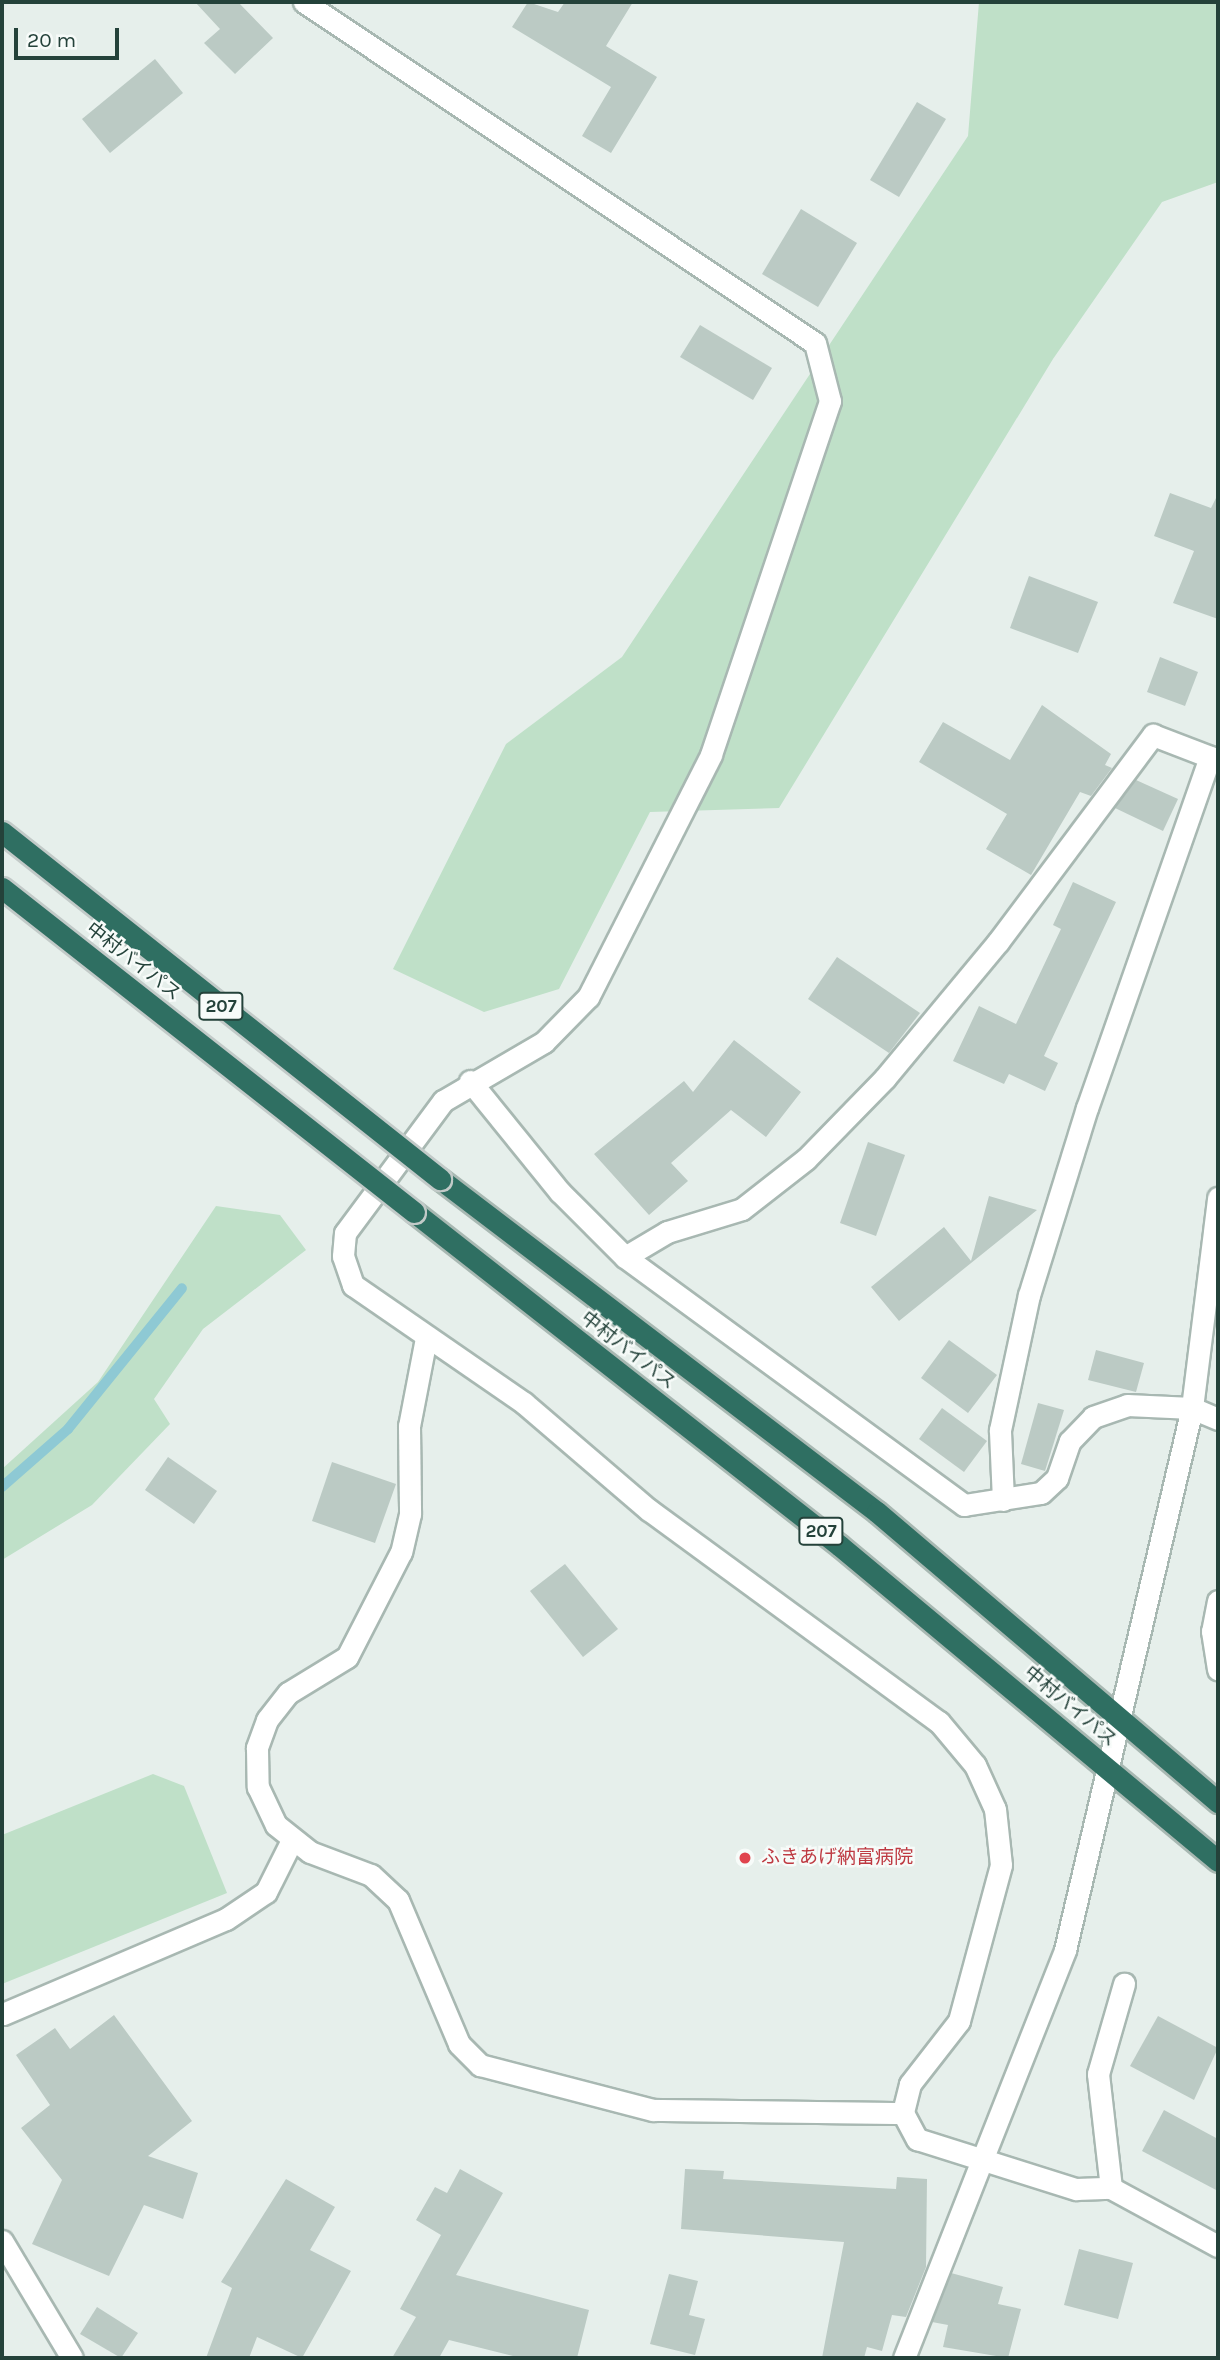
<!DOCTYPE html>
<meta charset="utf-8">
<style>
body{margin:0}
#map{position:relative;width:1220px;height:2360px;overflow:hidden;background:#e6efeb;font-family:Karla,"Noto Sans JP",sans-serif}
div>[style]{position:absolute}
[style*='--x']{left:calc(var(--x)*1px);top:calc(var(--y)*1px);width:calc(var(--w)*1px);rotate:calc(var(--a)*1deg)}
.green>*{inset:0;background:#bfe0c8}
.stream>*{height:10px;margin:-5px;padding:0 5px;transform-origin:5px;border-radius:5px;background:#8ec9d4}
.building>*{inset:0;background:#bbcac4}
.roads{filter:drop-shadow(2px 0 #a8b8b2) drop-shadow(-2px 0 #a8b8b2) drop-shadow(0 2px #a8b8b2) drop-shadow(0 -2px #a8b8b2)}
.street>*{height:21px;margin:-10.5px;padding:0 10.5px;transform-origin:10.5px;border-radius:10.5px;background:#fff}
.secondary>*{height:21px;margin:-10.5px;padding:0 10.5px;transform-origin:10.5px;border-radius:10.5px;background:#fff}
.highway>*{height:21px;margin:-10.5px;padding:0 10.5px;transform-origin:10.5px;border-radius:10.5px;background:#2f6f62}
.bridges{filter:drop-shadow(2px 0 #c2cac8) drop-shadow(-2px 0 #c2cac8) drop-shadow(0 2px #c2cac8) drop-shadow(0 -2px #c2cac8)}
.highway-bridge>*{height:21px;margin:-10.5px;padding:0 10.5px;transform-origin:10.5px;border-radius:10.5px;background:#2f6f62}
.dots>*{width:19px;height:19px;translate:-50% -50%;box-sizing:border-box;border:4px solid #f7fbf9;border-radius:50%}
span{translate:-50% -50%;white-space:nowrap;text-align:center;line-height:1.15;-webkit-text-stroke:5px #f7fbf9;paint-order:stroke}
.shield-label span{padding:2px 5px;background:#f7fbf9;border:2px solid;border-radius:5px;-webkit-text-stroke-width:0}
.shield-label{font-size:18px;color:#24423a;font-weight:700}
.street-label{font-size:19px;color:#24423a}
.health-label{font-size:19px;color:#be3a42}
.left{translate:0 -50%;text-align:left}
.frame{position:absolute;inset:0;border:4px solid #24423a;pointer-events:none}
.scale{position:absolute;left:14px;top:28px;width:105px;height:32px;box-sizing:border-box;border:4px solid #24423a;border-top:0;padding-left:9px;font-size:21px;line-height:24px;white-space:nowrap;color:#24423a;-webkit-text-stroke:5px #f7fbf9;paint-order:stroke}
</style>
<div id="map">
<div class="green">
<div style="clip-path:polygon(979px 2px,1218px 2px,1218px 182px,1162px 202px,1053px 359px,779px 808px,650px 812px,559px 989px,484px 1012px,393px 969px,506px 744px,622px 657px,968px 136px)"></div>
<div style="clip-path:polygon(216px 1206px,280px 1215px,306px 1250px,203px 1329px,154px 1399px,170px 1424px,92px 1505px,2px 1560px,2px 1469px,98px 1382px)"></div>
<div style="clip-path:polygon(153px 1774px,184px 1786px,227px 1893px,2px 1984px,2px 1835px)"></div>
</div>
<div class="stream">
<div style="--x:2;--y:1487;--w:88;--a:-41.3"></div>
<div style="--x:68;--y:1429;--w:181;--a:-51"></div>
</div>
<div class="building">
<div style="clip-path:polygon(195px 2px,238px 2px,273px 38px,235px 74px,204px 43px,220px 29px)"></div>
<div style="clip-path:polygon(528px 2px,558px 12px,565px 2px,633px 2px,606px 46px,657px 77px,611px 153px,582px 136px,611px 87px,512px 27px)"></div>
<div style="clip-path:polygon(155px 59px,183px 93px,110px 153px,82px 119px)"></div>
<div style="clip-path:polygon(917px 102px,946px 119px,899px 197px,870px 180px)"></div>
<div style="clip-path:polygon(801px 209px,857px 243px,818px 307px,762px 274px)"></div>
<div style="clip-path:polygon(700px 325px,772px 368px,753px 400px,680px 357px)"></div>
<div style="clip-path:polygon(1170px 493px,1211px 508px,1218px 494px,1218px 619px,1173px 603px,1194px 551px,1154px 536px)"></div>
<div style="clip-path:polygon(1029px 576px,1098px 602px,1078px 653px,1010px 628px)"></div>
<div style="clip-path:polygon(1160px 657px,1198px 672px,1185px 706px,1147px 692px)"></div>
<div style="clip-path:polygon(1042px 705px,1111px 754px,1105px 765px,1112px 768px,1091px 796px,1080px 792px,1031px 875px,986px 849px,1007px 814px,919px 762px,943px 722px,1010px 760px)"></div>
<div style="clip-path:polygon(1136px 780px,1178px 799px,1163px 831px,1115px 808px)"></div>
<div style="clip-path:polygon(1073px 882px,1116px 902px,1044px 1056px,1058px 1063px,1045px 1091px,1009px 1074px,1004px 1084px,953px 1061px,979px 1006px,1016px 1024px,1061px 929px,1053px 925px)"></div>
<div style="clip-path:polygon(837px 957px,920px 1013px,889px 1053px,808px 999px)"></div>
<div style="clip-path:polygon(734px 1040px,801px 1092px,766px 1137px,731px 1110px,671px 1163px,688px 1181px,649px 1215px,594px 1154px,684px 1081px,693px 1092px)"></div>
<div style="clip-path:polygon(868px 1142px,905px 1155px,876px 1236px,840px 1223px)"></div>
<div style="clip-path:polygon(989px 1196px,1037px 1210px,899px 1321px,871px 1287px,944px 1227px,971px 1261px)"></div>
<div style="clip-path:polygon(949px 1340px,997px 1375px,968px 1413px,921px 1378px)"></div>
<div style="clip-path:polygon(1096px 1350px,1144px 1363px,1136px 1392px,1088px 1380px)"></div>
<div style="clip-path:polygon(1038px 1403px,1064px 1410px,1045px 1471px,1021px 1464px)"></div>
<div style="clip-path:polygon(942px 1408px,987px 1441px,964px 1472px,919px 1439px)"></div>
<div style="clip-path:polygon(168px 1457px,217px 1491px,194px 1524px,145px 1490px)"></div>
<div style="clip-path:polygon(332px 1462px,396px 1484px,375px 1543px,312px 1521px)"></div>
<div style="clip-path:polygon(565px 1564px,618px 1629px,583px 1657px,530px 1591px)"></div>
<div style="clip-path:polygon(114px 2015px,192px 2121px,148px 2156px,198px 2173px,183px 2219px,144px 2205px,109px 2276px,32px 2244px,62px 2180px,21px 2128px,50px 2105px,16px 2055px,55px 2028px,70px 2049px)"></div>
<div style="clip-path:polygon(1158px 2016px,1218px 2048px,1194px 2100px,1130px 2066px)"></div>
<div style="clip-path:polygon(1164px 2110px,1218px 2139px,1218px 2191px,1142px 2151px)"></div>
<div style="clip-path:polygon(460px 2169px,503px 2193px,456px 2275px,589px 2310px,577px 2358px,521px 2358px,449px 2340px,439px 2358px,392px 2358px,416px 2317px,400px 2309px,441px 2235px,416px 2220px,435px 2187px,447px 2193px)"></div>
<div style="clip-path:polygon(685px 2169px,724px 2171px,723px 2179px,896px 2189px,897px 2177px,927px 2179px,926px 2267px,906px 2317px,892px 2315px,882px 2351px,867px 2347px,864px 2358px,822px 2358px,844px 2242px,681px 2229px)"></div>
<div style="clip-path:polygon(286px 2179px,335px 2207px,310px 2250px,351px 2271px,302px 2358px,257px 2337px,249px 2358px,206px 2358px,232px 2288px,221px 2282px)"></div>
<div style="clip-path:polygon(1079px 2249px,1133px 2263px,1118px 2319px,1064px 2305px)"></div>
<div style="clip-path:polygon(951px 2273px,1003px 2287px,998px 2304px,1021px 2309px,1008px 2358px,943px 2347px,948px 2325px,932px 2322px)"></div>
<div style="clip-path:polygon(669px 2274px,698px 2281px,689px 2315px,705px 2319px,695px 2355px,650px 2344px)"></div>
<div style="clip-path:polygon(97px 2307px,138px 2333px,121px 2358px,80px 2334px)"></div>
</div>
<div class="roads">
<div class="street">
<div style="--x:304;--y:2;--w:614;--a:33.72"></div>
<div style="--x:815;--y:343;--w:60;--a:75.5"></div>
<div style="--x:830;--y:401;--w:373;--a:108.6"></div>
<div style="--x:711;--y:755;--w:271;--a:116.9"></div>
<div style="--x:588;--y:997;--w:63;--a:134.4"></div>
<div style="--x:544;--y:1042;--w:117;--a:149.7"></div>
<div style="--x:443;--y:1101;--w:164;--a:126.6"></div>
<div style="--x:345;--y:1233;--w:23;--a:95"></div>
<div style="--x:343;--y:1256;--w:31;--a:71"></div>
<div style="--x:353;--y:1285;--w:208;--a:34.6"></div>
<div style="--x:524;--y:1403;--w:165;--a:40.6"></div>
<div style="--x:649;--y:1510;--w:359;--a:36.2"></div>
<div style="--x:939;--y:1722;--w:56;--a:50.1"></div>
<div style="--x:975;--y:1765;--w:48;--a:65.6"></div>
<div style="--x:995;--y:1809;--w:56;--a:83.9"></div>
<div style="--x:1001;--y:1865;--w:162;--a:105.1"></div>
<div style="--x:959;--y:2021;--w:80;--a:127.9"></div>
<div style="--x:910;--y:2084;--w:30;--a:104"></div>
<div style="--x:903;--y:2113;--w:30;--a:62"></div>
<div style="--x:917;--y:2139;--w:167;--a:17.5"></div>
<div style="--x:1076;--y:2189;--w:35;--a:-2"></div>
<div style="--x:1111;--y:2188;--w:122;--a:28.5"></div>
<div style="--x:470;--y:1081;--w:143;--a:51"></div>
<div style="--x:560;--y:1192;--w:92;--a:45"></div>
<div style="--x:625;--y:1257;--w:420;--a:36.2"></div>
<div style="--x:964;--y:1505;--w:78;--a:-8.9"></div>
<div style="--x:1041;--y:1493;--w:22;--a:-43"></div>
<div style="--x:1057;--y:1478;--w:39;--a:-71"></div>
<div style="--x:1070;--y:1441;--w:33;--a:-46"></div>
<div style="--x:1093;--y:1417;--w:36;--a:-19"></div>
<div style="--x:1127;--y:1405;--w:65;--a:2.6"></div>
<div style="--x:1192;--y:1408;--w:28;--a:23"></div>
<div style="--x:625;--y:1257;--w:49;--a:-30.8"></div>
<div style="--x:667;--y:1232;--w:78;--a:-17"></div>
<div style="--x:742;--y:1209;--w:81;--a:-38"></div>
<div style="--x:806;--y:1159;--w:113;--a:-45.7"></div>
<div style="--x:885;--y:1078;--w:177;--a:-50.3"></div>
<div style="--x:998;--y:942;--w:259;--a:-53.2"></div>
<div style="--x:1153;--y:735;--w:70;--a:21"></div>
<div style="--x:426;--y:1338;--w:90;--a:100.9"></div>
<div style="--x:409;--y:1426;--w:88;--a:89.3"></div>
<div style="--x:410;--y:1514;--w:39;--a:103"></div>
<div style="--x:401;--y:1552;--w:118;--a:117.2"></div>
<div style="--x:347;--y:1657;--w:69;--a:148.6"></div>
<div style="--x:288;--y:1693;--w:34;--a:128"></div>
<div style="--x:267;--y:1720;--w:30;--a:110"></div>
<div style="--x:257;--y:1748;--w:39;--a:89"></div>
<div style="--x:258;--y:1787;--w:42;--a:64.7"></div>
<div style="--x:276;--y:1825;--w:43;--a:38.5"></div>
<div style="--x:310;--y:1852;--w:65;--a:20.7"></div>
<div style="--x:371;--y:1875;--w:37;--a:43"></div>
<div style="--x:398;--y:1900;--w:156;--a:67"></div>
<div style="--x:459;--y:2044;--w:30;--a:45"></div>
<div style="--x:480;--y:2065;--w:179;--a:14.6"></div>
<div style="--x:653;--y:2110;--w:250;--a:0.7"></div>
<div style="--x:1003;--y:1500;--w:70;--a:-92.5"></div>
<div style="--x:1000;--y:1430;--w:138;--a:-77.9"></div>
<div style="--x:1029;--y:1295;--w:196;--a:-72.8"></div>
<div style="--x:1087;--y:1108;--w:372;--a:-70.7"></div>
<div style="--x:1218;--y:1601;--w:31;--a:101"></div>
<div style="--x:1212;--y:1631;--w:39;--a:81"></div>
<div style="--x:3;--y:2014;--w:242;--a:-23.1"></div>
<div style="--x:226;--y:1919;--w:48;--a:-34"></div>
<div style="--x:266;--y:1892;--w:58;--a:-63.4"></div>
<div style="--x:1111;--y:2188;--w:115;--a:-96.5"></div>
<div style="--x:1098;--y:2074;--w:94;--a:-73.9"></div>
<div style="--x:2;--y:2241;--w:136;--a:59.1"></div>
<div style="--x:904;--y:2358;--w:213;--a:-68.5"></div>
</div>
<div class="secondary">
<div style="--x:982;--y:2160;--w:226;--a:-68.4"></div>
<div style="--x:1065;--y:1950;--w:557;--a:-76.81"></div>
<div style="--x:1192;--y:1408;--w:212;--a:-82.9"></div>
</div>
<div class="highway">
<div style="--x:440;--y:1179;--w:549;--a:37.31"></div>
<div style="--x:877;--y:1512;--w:448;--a:40.4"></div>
<div style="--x:414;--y:1212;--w:541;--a:38.1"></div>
<div style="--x:840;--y:1546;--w:492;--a:39.8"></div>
</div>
</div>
<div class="bridges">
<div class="highway-bridge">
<div style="--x:2;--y:832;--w:559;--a:38.39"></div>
<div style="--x:2;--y:888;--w:524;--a:38.18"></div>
</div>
</div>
<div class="dots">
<div style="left:745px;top:1858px;background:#e0444e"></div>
</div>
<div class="shield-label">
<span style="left:221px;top:1006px">207</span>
<span style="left:821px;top:1531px">207</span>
</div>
<div class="street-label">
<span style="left:133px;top:962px;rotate:38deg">中村バイパス</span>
<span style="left:628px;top:1351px;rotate:38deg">中村バイパス</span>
<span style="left:1070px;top:1707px;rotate:40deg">中村バイパス</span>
</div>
<div class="health-label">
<span class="left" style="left:761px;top:1858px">ふきあげ納富病院</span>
</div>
<div class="frame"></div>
<div class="scale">20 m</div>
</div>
